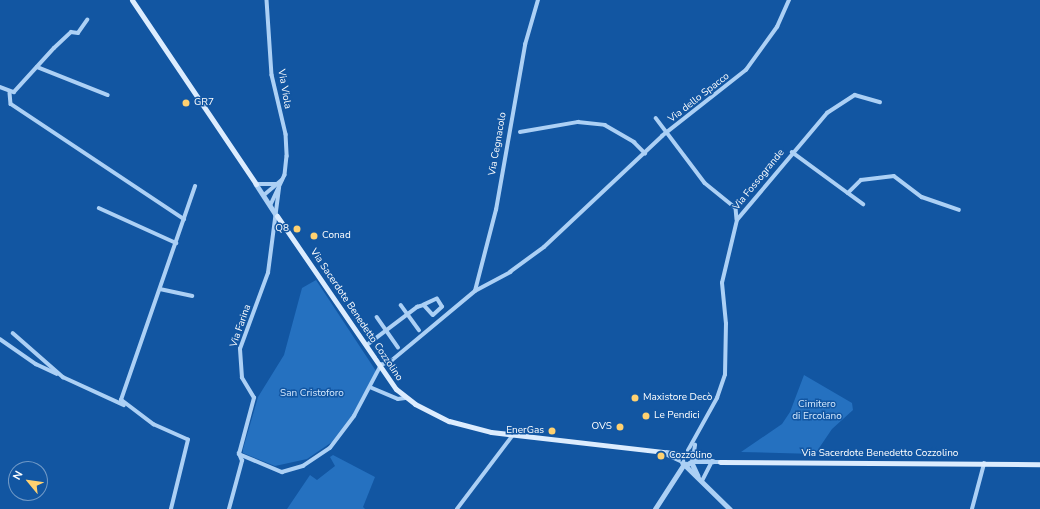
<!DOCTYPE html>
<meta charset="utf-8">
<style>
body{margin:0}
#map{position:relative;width:1040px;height:509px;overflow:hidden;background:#1256a2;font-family:"Nunito Sans",sans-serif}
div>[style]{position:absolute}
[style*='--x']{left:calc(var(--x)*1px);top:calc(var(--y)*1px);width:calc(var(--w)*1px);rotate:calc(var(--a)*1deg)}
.green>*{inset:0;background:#2571c0}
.minor>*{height:3.5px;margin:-1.75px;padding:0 1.75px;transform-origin:1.75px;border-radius:1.75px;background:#acd0f5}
.tertiary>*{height:4.5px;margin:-2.25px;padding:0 2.25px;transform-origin:2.25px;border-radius:2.25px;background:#acd0f5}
.secondary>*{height:5px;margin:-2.5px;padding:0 2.5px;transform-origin:2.5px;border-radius:2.5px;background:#dcecfe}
.dots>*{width:11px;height:11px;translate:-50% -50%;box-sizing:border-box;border:2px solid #1256a2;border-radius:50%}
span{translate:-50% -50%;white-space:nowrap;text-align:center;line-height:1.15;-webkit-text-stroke:3px #1256a2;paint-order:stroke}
.street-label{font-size:10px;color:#fff}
.poi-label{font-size:10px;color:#fff}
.left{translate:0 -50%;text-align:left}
.right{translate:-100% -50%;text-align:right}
.park-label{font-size:10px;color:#d5e9fe}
.north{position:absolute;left:8px;top:461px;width:40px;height:40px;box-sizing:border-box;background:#1256a2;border:1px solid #719ac7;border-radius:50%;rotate:299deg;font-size:11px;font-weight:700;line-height:16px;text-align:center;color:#fff}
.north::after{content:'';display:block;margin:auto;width:14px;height:18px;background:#ffd170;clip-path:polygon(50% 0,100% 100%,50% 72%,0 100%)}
</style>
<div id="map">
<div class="green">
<div style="clip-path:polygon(316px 280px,376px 371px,353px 414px,332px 442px,307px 459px,275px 466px,243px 453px,243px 449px,258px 397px,284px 355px,302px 288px)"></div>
<div style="clip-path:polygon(804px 375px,852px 403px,853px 410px,832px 429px,815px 454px,741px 452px,782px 424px,790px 412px)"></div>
<div style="clip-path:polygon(333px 455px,375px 477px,363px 507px,365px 509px,287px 509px,310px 475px,317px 480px,335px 466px,330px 457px)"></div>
</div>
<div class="minor">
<div style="--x:267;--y:0;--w:75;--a:86.2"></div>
<div style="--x:272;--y:75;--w:61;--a:76.7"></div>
<div style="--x:286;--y:134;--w:22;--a:87"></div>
<div style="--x:287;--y:156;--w:19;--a:96"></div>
<div style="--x:285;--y:175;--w:33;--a:115"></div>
<div style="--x:37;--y:67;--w:76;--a:21.5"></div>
<div style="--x:0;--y:87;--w:15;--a:20"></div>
<div style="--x:14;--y:92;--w:59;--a:-47.7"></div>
<div style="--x:54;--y:48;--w:23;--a:-43"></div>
<div style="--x:71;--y:32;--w:7;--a:8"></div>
<div style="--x:78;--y:33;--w:16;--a:-55"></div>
<div style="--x:10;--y:93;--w:11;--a:85"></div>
<div style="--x:11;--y:104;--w:208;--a:33.6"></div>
<div style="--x:656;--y:118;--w:81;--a:53"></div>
<div style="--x:705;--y:183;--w:40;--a:39"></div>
<div style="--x:736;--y:208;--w:11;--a:85"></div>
<div style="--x:520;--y:132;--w:59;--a:-9.8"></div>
<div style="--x:578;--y:122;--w:27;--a:6"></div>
<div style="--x:605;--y:125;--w:34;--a:30"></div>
<div style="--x:634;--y:142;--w:16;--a:45"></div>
<div style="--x:792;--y:152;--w:69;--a:36.2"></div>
<div style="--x:848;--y:193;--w:18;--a:-45"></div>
<div style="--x:861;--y:180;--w:33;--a:-7"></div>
<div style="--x:894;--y:176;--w:35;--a:37"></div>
<div style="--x:922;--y:197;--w:39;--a:19"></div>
<div style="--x:256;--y:184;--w:20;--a:0"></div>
<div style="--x:848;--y:193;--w:19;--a:36"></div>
<div style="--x:264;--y:195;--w:23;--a:-40"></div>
<div style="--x:99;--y:208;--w:85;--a:24.4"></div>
<div style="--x:160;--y:289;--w:33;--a:12"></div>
<div style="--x:475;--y:291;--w:84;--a:-75.5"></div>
<div style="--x:496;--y:210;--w:168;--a:-80"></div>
<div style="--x:525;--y:45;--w:47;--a:-73.9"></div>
<div style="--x:401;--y:305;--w:31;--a:54"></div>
<div style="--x:377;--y:317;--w:37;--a:55"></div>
<div style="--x:13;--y:333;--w:67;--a:41.3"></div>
<div style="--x:63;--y:377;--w:67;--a:24.7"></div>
<div style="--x:0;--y:339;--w:44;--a:34.8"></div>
<div style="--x:36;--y:364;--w:23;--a:25"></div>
<div style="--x:367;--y:345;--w:63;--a:-37.2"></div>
<div style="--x:417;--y:307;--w:7;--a:-16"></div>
<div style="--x:424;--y:305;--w:13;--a:48"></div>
<div style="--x:433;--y:315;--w:12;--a:-42"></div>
<div style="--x:442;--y:307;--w:9;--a:-122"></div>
<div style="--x:437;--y:299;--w:14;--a:155"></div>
<div style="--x:370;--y:387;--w:30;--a:23"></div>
<div style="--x:398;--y:399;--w:7;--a:-8"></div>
<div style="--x:239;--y:454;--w:47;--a:22.7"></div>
<div style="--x:282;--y:472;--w:22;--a:-16"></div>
<div style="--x:303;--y:466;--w:32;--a:-34"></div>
<div style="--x:330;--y:448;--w:40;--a:-53"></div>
<div style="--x:354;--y:416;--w:58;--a:-62.1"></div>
<div style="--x:381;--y:365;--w:11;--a:-22"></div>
<div style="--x:391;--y:361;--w:109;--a:-39.8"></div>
<div style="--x:475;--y:291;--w:40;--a:-28"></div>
<div style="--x:510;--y:272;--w:42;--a:-36.3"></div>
<div style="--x:544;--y:247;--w:162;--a:-43.2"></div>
<div style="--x:662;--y:136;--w:107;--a:-38.2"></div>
<div style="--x:746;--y:70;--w:53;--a:-54.2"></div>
<div style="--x:777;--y:27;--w:30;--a:-66"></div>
<div style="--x:686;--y:454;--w:64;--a:-61"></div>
<div style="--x:717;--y:398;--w:24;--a:-71"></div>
<div style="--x:725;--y:375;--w:51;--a:-88.9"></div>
<div style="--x:726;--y:324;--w:41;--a:-95.6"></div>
<div style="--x:722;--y:283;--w:65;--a:-76.6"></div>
<div style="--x:737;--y:220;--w:140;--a:-49.9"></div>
<div style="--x:827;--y:113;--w:33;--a:-33"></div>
<div style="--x:855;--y:95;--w:26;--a:16"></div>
<div style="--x:693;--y:458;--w:13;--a:-81"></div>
<div style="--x:702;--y:481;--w:20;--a:-63"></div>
<div style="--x:171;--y:509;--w:71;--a:-76.2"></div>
<div style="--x:188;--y:440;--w:37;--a:-156"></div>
<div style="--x:154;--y:425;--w:41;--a:-142.9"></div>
<div style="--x:121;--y:400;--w:226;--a:-70.9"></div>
<div style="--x:229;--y:509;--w:50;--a:-74.8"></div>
<div style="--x:242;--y:461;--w:8;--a:-113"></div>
<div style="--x:239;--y:454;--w:58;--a:-75"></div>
<div style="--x:254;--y:398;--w:23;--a:-121"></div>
<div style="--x:242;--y:378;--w:29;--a:-94"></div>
<div style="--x:240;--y:349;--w:81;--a:-69.8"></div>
<div style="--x:268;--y:273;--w:86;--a:-82.6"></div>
<div style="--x:457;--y:509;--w:93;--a:-52.9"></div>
<div style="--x:972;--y:509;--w:47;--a:-75.1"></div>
</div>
<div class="tertiary">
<div style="--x:256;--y:184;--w:38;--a:57"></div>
<div style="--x:663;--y:452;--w:21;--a:25"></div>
<div style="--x:666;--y:452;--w:18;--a:9"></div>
<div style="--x:693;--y:458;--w:20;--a:9"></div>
<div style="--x:693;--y:462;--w:27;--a:0"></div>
<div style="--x:692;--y:463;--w:14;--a:65"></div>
<div style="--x:686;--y:465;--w:8;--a:-30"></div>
<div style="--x:693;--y:461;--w:8;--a:-113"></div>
<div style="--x:690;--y:454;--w:7;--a:164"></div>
<div style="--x:683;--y:456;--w:7;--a:90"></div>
<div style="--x:683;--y:463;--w:66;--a:44.4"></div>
<div style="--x:655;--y:509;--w:54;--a:-57.2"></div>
</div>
<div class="secondary">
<div style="--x:132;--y:0;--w:222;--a:56"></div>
<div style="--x:277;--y:216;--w:210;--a:55.5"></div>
<div style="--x:396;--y:389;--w:24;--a:38"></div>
<div style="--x:415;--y:404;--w:38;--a:27"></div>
<div style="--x:449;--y:421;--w:43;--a:14.7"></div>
<div style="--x:491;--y:432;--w:173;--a:6.6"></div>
<div style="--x:720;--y:462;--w:320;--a:0.4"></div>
</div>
<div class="dots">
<div style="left:186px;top:103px;background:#ffd170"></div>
<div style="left:297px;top:229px;background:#ffd170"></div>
<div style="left:314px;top:236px;background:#ffd170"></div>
<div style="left:635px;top:398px;background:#ffd170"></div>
<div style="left:646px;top:416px;background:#ffd170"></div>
<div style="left:620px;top:427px;background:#ffd170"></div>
<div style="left:552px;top:431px;background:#ffd170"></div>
<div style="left:661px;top:456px;background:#ffd170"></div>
</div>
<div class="street-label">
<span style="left:284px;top:89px;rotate:80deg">Via Viola</span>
<span style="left:699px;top:98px;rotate:-38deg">Via dello Spacco</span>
<span style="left:498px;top:144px;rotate:-80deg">Via Cegnacolo</span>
<span style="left:759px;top:180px;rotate:-51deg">Via Fossogrande</span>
<span style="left:356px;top:315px;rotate:56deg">Via Sacerdote Benedetto Cozzolino</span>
<span style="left:241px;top:326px;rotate:-71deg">Via Farina</span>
<span style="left:880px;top:454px">Via Sacerdote Benedetto Cozzolino</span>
</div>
<div class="poi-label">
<span class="left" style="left:194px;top:103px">GR7</span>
<span class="right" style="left:289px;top:229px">Q8</span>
<span class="left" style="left:322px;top:236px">Conad</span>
<span class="left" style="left:643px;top:398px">Maxistore Decò</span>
<span class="left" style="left:654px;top:416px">Le Pendici</span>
<span class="right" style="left:612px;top:427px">OVS</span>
<span class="right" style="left:544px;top:431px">EnerGas</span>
<span class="left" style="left:669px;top:456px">Cozzolino</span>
</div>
<div class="park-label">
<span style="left:312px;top:394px">San Cristoforo</span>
<span style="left:817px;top:410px">Cimitero<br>di Ercolano</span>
</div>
<div class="north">N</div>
</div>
